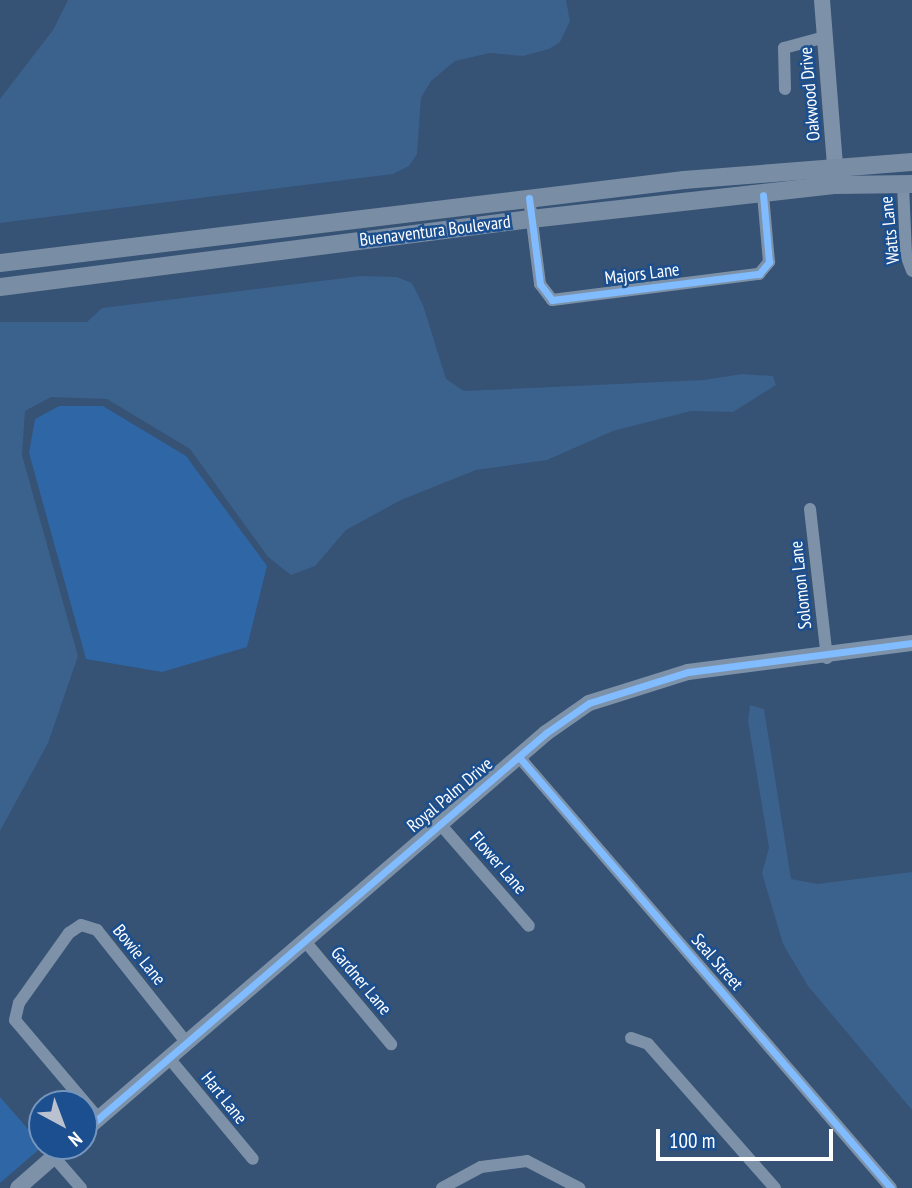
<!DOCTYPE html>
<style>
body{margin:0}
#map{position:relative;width:912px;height:1188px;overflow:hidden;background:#365274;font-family:"PT Sans Narrow",sans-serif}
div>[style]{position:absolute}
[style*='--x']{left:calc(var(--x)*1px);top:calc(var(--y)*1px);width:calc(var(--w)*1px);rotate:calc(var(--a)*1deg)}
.green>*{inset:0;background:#2f66a5}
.water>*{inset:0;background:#3b618d}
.minor>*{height:12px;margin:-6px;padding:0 6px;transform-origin:6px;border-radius:6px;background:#7d92a8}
.tertiary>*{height:16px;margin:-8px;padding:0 8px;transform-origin:8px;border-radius:8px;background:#7d92a8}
.secondary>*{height:18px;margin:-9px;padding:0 9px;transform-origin:9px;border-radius:9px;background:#798da4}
.cycleway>*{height:7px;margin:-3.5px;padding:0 3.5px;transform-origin:3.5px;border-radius:3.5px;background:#80bcff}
span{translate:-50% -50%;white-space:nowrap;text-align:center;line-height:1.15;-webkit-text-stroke:5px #1b4f8f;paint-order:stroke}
.street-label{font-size:18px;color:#fff}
.north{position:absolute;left:28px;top:1090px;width:70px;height:70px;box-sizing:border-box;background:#1b4f8f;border:2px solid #7695bc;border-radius:50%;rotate:139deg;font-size:19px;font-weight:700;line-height:28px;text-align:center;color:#fff}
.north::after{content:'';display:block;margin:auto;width:24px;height:32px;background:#b9c2ce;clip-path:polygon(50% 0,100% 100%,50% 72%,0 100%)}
.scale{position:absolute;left:656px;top:1129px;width:177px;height:32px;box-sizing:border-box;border:4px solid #fff;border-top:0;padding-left:9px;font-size:21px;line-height:24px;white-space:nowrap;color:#fff;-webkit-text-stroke:5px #1b4f8f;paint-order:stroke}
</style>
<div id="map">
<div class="green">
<div style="clip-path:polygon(59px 406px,103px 406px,186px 456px,267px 566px,247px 647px,162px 672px,86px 659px,29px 453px,35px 419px)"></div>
<div style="clip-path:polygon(0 1097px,43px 1146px,0 1183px)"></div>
</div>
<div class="water">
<div style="clip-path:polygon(68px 0,566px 0,570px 21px,560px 42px,549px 49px,523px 56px,490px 53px,455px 61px,431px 81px,421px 98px,417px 154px,409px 166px,393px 174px,0 223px,0 99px,53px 30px)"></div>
<div style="clip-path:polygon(361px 276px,397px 277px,412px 283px,423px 305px,446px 379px,464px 391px,704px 380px,742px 374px,773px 376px,776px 385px,733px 412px,691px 411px,613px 431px,547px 460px,476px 470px,401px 500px,346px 530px,315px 566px,291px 575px,268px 557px,190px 449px,107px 399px,51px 397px,25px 411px,22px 455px,78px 656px,48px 743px,0 831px,0 322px,87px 322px,102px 308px)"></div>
<div style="clip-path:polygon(750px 705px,764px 709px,791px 879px,817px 884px,912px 872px,912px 1110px,808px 986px,783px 944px,762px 873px,769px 848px,748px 721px)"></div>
</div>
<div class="minor">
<div style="--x:785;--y:89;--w:41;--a:-91.4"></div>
<div style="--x:784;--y:48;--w:42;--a:-15"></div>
<div style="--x:903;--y:185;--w:70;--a:87.5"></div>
<div style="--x:906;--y:255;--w:17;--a:69"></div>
<div style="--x:529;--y:198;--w:87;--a:82.7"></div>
<div style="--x:540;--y:284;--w:20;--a:53"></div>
<div style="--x:552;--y:300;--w:209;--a:-7.2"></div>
<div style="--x:759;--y:274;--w:16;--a:-50"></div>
<div style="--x:769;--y:262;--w:67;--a:-95.1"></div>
<div style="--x:810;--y:509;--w:150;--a:83.5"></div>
<div style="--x:519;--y:757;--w:569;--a:49.2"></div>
<div style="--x:440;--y:824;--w:135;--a:48.9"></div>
<div style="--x:304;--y:940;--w:136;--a:50.1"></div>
<div style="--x:631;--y:1038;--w:18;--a:19"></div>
<div style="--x:648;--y:1044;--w:192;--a:48.6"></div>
<div style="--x:169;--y:1058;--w:131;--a:50.3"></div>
<div style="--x:98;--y:1118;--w:128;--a:-130.3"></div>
<div style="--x:15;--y:1020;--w:17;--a:-77"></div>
<div style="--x:19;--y:1003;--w:86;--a:-54.5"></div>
<div style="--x:69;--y:933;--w:14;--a:-34"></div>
<div style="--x:81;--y:925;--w:17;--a:17"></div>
<div style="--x:97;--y:930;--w:144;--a:51.5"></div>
<div style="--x:54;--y:1157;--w:41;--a:48.9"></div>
<div style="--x:442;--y:1188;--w:44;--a:-28.3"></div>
<div style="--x:481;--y:1167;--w:46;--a:-7.4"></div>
<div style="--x:527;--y:1161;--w:59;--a:27.4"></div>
</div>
<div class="tertiary">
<div style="--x:822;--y:0;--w:180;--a:85.5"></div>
<div style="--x:84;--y:1131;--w:610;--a:-40.74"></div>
<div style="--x:546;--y:733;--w:52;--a:-34.9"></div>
<div style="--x:589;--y:703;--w:104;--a:-17.4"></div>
<div style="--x:688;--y:672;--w:226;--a:-7.4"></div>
<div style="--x:18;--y:1188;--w:64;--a:-41.2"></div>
</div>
<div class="secondary">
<div style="--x:0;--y:263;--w:689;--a:-6.92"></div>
<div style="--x:684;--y:180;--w:229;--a:-4.5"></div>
<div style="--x:0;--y:287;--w:535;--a:-7.3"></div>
<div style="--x:531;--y:219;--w:307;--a:-6.4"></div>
<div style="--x:836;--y:185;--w:76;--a:-0.8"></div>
</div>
<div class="cycleway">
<div style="--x:529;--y:198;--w:87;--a:82.7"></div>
<div style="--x:540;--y:284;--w:20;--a:53"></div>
<div style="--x:552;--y:300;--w:209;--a:-7.2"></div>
<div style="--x:759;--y:274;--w:16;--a:-50"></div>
<div style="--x:769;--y:262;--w:67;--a:-95.1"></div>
<div style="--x:519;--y:757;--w:569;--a:49.2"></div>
<div style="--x:84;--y:1131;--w:610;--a:-40.74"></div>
<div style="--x:546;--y:733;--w:52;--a:-34.9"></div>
<div style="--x:589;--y:703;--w:104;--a:-17.4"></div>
<div style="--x:688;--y:672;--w:226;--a:-7.4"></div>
</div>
<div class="street-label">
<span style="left:810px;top:94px;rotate:-95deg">Oakwood Drive</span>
<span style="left:890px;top:230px;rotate:-96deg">Watts Lane</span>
<span style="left:435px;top:231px;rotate:-7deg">Buenaventura Boulevard</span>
<span style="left:642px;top:274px;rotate:-7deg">Majors Lane</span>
<span style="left:801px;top:585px;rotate:-96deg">Solomon Lane</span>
<span style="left:450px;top:795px;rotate:-40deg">Royal Palm Drive</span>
<span style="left:498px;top:863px;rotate:49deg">Flower Lane</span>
<span style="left:139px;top:955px;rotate:51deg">Bowie Lane</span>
<span style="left:717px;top:962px;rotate:49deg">Seal Street</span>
<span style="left:361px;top:981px;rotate:50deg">Gardner Lane</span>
<span style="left:224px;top:1098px;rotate:51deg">Hart Lane</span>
</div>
<div class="north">N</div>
<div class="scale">100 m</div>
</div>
